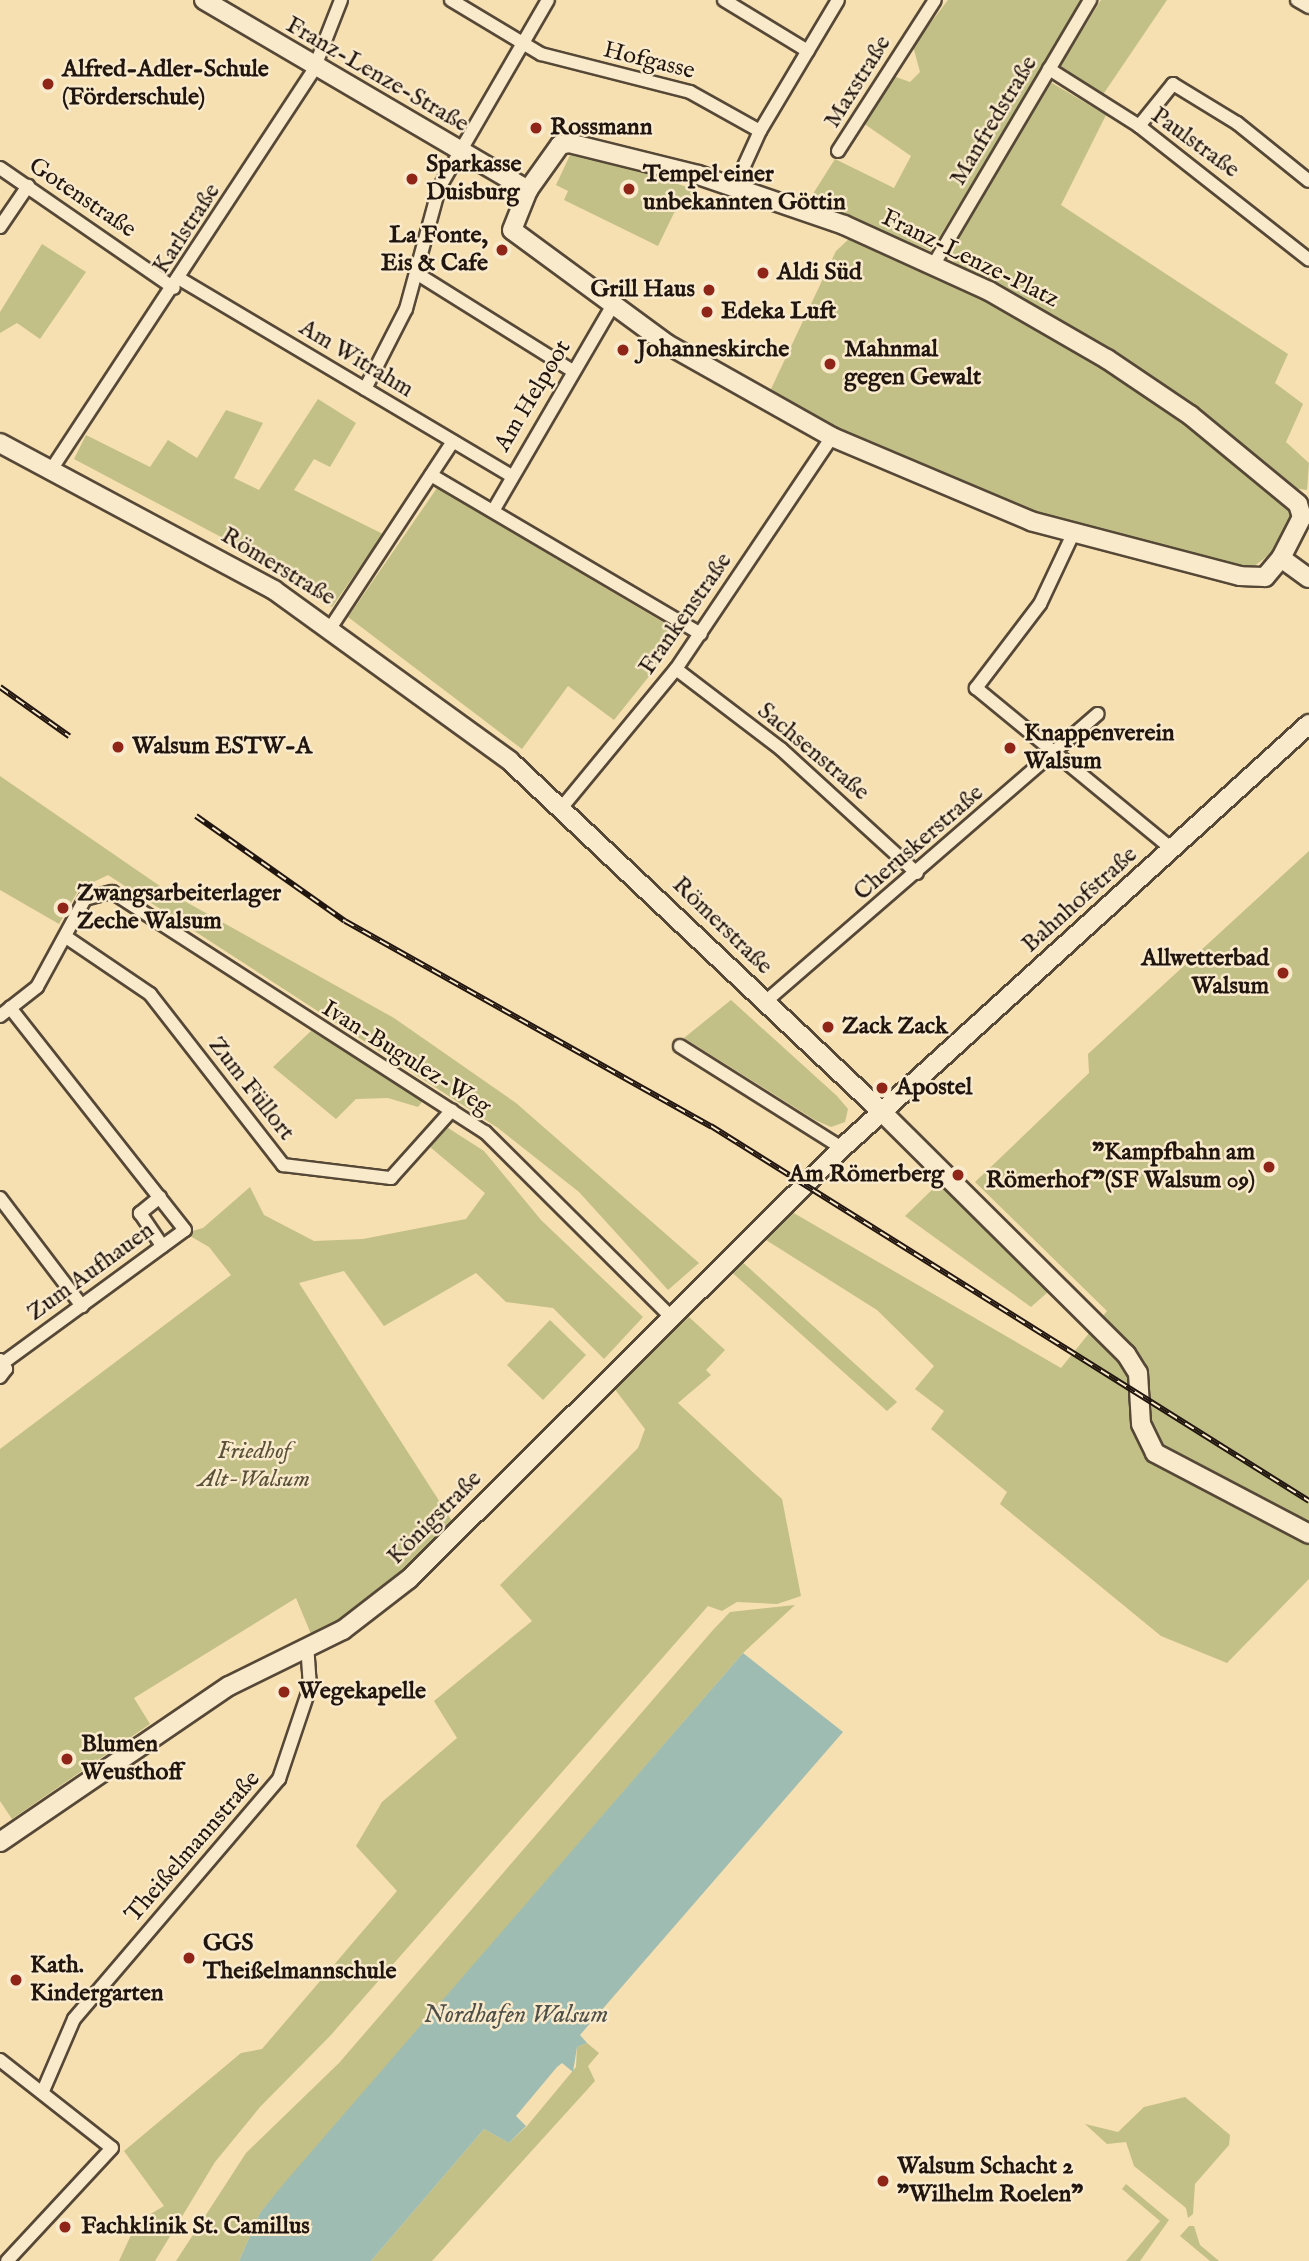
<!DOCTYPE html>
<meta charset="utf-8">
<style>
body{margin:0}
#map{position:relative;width:1309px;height:2261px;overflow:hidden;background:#f6dfb0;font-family:"IM FELL English",serif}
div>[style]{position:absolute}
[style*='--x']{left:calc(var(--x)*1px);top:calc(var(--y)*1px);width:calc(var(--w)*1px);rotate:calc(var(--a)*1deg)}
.green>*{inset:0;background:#c2c087}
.water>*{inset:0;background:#9ebcb1}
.roads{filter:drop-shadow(2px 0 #564837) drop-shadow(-2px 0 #564837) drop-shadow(0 2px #564837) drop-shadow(0 -2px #564837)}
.street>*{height:12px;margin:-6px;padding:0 6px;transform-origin:6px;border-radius:6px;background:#f9eacc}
.secondary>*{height:18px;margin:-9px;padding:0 9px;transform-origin:9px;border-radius:9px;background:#f9eacc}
.rail>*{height:6px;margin-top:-3px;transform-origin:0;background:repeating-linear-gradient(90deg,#f9eacc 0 10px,#21150f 0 20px);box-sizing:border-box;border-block:2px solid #21150f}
.dots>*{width:19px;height:19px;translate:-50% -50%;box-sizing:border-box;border:4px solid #f9eacc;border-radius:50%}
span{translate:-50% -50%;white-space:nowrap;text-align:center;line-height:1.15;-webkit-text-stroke:5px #f9eacc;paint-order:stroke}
.street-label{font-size:24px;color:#21150f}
.poi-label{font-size:24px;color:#21150f;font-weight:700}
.left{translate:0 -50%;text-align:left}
.right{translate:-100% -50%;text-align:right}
.park-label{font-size:24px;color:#595139;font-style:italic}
.water-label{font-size:26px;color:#4d4f48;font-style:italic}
</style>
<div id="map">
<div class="green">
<div style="clip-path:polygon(948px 0,1082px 0,931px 251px,809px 200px,835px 159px,894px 188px,911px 156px,863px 123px,893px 76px,910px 82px,920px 72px,913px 46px)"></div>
<div style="clip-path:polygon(1101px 0,1167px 0,1102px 96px,1059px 68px)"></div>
<div style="clip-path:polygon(1047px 80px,1106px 115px,1061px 205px,1288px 354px,1275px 383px,1303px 404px,1286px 442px,1309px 463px,1307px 490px,1293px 488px,1150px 375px,954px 262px,950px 254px)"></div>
<div style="clip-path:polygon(576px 154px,620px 165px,699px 191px,674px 213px,658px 246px,564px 200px,568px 191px,556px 185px,570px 155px)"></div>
<div style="clip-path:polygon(850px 238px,935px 272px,1101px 366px,1187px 424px,1289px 506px,1291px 520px,1277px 549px,1249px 570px,1073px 532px,974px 496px,774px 400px,771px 389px,836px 251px)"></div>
<div style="clip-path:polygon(42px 244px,86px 272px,40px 339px,17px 323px,0 333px,0 312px)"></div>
<div style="clip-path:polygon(318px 399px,356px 423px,330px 467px,314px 459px,294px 490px,383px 534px,332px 607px,238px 546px,74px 459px,86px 435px,150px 467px,168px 440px,197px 458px,226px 410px,263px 423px,234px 478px,259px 490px)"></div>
<div style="clip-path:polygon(437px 488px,683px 634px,614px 720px,568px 686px,522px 749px,348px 617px)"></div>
<div style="clip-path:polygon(0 776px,170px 893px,394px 1018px,516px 1103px,699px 1263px,668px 1290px,579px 1192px,498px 1128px,108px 875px,79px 889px,59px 924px,0 890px)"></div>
<div style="clip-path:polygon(1309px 851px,1309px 1579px,1227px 1663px,1161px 1636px,1000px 1504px,1007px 1492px,931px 1429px,944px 1411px,915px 1389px,934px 1366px,877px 1310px,766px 1240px,792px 1212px,1061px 1368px,1107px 1311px,975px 1182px,1089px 1073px,1088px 1054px)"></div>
<div style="clip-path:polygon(731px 1000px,837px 1096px,848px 1109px,845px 1122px,831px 1127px,815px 1120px,684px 1038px)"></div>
<div style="clip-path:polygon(311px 1031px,425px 1098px,418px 1107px,388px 1098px,356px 1099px,336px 1119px,273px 1067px)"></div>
<div style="clip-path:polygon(445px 1126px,484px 1151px,541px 1220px,643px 1317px,604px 1359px,553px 1308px,506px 1302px,476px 1273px,384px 1326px,344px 1271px,299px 1283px,454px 1524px,403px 1574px,333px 1623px,311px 1634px,296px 1598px,134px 1698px,150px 1724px,12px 1819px,0 1801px,0 1449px,231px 1275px,209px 1247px,185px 1233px,203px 1228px,250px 1187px,264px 1215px,314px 1241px,363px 1239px,466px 1219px,485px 1193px,430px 1147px)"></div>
<div style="clip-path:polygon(938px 1184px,1014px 1256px,1048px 1292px,1031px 1307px,905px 1216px)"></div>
<div style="clip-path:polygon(738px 1258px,897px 1402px,887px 1411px,727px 1268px)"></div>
<div style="clip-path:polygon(689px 1317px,725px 1350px,706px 1370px,711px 1375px,678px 1403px,782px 1499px,801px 1596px,777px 1604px,737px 1602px,722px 1611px,708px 1606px,330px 2036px,260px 2107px,215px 2162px,155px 2261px,119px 2261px,137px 2222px,164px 2206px,124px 2151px,241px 2053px,262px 2049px,397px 1891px,356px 1846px,382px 1802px,457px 1738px,434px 1701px,532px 1621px,500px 1585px,638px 1448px,645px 1429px,614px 1388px)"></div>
<div style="clip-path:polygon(550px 1320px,586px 1355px,543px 1400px,507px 1365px)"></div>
<div style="clip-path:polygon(795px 1605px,743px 1653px,260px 2213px,239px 2261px,176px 2261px,246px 2153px,339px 2063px,713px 1630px,730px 1612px)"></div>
<div style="clip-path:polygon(587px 2043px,599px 2053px,588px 2066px,595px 2081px,432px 2261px,371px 2261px,484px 2129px,509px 2143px,527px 2126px,576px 2067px,577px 2047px)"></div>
<div style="clip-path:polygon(1185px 2097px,1230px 2135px,1229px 2145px,1195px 2184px,1193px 2214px,1188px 2218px,1186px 2208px,1134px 2166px,1126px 2142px,1107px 2144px,1085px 2124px,1118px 2132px,1144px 2107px)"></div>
<div style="clip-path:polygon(1126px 2184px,1169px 2220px,1140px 2261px,1126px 2261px,1160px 2221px,1122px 2189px)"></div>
<div style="clip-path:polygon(1189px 2226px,1194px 2226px,1200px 2245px,1219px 2261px,1210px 2261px,1180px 2236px)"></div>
</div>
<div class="water">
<div style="clip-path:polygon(743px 1653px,843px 1732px,580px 2035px,587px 2043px,577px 2047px,573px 2072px,562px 2063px,557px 2067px,516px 2116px,526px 2126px,509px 2143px,484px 2129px,371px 2261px,239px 2261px,260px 2213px,286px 2181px)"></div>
</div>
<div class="roads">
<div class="street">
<div style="--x:451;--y:0;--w:105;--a:31"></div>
<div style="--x:541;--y:54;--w:154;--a:14.3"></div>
<div style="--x:690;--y:92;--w:80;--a:29.1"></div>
<div style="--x:724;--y:0;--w:98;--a:31.3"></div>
<div style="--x:1297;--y:0;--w:14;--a:30"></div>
<div style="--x:1049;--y:69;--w:107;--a:32.3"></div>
<div style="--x:1139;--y:126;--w:216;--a:38.2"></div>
<div style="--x:1139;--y:126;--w:54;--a:-51"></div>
<div style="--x:1173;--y:84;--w:75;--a:31.4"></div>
<div style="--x:1237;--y:123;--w:92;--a:38.9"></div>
<div style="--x:838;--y:151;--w:179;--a:-57.3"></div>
<div style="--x:0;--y:168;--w:211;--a:34.6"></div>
<div style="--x:735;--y:186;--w:60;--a:-65.6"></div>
<div style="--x:760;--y:131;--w:152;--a:-59.2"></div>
<div style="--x:0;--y:227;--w:50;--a:-55.7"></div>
<div style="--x:934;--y:264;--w:307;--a:-59.4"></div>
<div style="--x:416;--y:273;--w:183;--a:32"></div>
<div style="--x:180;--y:279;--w:384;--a:30.7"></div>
<div style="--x:365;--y:389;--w:90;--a:-62.9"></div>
<div style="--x:406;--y:309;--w:125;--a:-74.7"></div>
<div style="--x:439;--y:188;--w:217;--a:-59.9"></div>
<div style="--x:51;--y:470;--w:480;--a:-56.7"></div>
<div style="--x:314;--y:69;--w:74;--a:-68.6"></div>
<div style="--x:431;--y:475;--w:313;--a:30.5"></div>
<div style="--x:493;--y:511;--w:238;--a:-59.8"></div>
<div style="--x:1073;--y:534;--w:77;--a:115.2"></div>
<div style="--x:1040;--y:604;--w:106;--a:127.3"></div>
<div style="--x:976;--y:688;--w:254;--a:39.4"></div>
<div style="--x:331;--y:627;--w:222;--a:-56.7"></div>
<div style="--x:676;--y:669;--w:132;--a:37.3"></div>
<div style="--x:781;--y:749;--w:184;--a:42.4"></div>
<div style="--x:563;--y:806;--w:178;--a:-50.5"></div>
<div style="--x:676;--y:669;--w:280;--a:-56.1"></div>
<div style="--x:66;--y:937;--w:102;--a:34.2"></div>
<div style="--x:150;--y:994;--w:217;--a:52.1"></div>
<div style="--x:283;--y:1165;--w:109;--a:6.9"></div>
<div style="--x:391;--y:1178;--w:91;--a:-48.1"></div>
<div style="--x:765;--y:1002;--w:440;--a:-40.9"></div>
<div style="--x:0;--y:1016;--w:47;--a:-38.1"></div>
<div style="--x:37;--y:987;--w:100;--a:-61.4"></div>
<div style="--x:85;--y:899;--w:28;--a:-15"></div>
<div style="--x:112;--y:892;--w:444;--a:32.8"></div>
<div style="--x:485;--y:1132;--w:261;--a:44.8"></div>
<div style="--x:680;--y:1046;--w:191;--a:32.2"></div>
<div style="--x:160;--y:1197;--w:26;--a:141"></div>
<div style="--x:140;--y:1213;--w:40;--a:56"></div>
<div style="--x:0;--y:1198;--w:136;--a:52.8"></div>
<div style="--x:0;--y:1360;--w:11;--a:56"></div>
<div style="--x:6;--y:1369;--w:10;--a:127"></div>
<div style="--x:3;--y:1363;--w:225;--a:-36.2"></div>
<div style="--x:185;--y:1230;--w:283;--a:-128.2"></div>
<div style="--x:0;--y:2060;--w:142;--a:38.2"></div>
<div style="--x:112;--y:2148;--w:154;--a:132.9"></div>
<div style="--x:43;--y:2091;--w:78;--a:-66.7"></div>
<div style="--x:74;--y:2019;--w:316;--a:-49.5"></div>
<div style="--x:279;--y:1779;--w:97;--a:-71.4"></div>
<div style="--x:310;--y:1687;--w:39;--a:-94"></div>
</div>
<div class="secondary">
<div style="--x:204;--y:0;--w:376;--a:30.4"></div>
<div style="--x:569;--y:143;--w:133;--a:13.9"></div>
<div style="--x:698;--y:175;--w:154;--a:18.9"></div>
<div style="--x:844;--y:225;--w:159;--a:24.5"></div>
<div style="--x:989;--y:291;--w:136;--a:30"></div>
<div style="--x:1107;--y:359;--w:100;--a:34"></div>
<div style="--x:1190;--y:415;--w:140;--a:39.5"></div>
<div style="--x:1298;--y:504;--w:14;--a:73"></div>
<div style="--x:1302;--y:517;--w:46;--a:117.1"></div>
<div style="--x:1281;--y:558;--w:25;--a:130"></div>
<div style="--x:1265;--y:577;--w:25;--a:-178"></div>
<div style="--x:1240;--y:576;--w:216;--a:-165.3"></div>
<div style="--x:1031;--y:521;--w:216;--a:-157.1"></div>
<div style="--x:832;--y:437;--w:189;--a:-150.6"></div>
<div style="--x:667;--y:344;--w:192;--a:-143.7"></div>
<div style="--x:512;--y:230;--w:43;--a:-68.2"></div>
<div style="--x:528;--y:190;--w:55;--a:-54.6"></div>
<div style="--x:560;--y:145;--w:9;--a:-13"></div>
<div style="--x:0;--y:443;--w:311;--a:28.2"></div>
<div style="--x:274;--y:590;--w:291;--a:35.9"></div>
<div style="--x:510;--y:761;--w:511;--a:43.34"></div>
<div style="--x:882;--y:1112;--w:344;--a:44.8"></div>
<div style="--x:1126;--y:1354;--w:22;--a:58"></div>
<div style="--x:1138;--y:1373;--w:51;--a:86.6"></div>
<div style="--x:1141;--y:1424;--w:32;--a:64"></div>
<div style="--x:1155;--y:1453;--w:174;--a:27.7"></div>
<div style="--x:1281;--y:558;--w:34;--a:36"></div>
<div style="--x:0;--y:1842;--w:277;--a:-34.3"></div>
<div style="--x:229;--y:1686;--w:127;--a:-26.2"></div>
<div style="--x:343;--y:1630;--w:83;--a:-37.7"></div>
<div style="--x:409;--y:1579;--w:611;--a:-44.87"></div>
<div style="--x:842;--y:1148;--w:631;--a:-42.24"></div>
</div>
</div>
<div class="rail">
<div style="--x:0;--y:687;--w:85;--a:35.4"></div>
<div style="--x:196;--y:816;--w:182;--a:35.2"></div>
<div style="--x:345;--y:921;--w:420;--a:29.3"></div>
<div style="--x:711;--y:1126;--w:706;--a:32.09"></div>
</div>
<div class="dots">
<div style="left:48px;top:84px;background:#8f2418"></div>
<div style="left:536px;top:128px;background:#8f2418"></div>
<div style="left:412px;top:179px;background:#8f2418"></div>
<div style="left:629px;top:189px;background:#8f2418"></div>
<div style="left:502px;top:250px;background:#8f2418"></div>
<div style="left:763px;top:273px;background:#8f2418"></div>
<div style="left:709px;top:290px;background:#8f2418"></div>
<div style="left:707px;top:312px;background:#8f2418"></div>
<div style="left:623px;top:350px;background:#8f2418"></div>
<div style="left:830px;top:364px;background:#8f2418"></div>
<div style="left:118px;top:747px;background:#8f2418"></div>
<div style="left:1010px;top:748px;background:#8f2418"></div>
<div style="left:63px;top:908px;background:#8f2418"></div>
<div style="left:1283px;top:973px;background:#8f2418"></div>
<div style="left:828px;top:1027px;background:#8f2418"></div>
<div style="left:882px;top:1088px;background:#8f2418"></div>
<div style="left:1269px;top:1167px;background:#8f2418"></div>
<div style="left:958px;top:1175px;background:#8f2418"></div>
<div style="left:284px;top:1692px;background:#8f2418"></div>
<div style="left:67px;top:1759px;background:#8f2418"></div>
<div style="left:189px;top:1958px;background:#8f2418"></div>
<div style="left:16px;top:1980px;background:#8f2418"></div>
<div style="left:883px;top:2181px;background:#8f2418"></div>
<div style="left:65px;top:2227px;background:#8f2418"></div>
</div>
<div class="street-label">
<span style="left:649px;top:61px;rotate:14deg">Hofgasse</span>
<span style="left:377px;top:75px;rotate:30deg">Franz-Lenze-Straße</span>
<span style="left:858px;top:82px;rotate:-58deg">Maxstraße</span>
<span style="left:994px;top:121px;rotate:-59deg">Manfredstraße</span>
<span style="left:1195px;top:143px;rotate:36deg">Paulstraße</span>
<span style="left:82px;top:198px;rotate:34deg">Gotenstraße</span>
<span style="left:187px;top:229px;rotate:-57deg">Karlstraße</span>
<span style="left:970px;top:259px;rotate:26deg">Franz-Lenze-Platz</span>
<span style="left:356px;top:359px;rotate:31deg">Am Witrahm</span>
<span style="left:533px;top:396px;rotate:-59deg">Am Helpoot</span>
<span style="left:278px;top:567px;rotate:31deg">Römerstraße</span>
<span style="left:686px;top:614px;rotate:-55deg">Frankenstraße</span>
<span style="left:813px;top:752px;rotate:40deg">Sachsenstraße</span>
<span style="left:919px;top:843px;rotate:-41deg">Cheruskerstraße</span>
<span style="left:1080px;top:900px;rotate:-42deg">Bahnhofstraße</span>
<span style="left:722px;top:926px;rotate:44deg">Römerstraße</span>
<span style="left:406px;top:1058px;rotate:32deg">Ivan-Bugulez-Weg</span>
<span style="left:251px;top:1089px;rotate:52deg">Zum Füllort</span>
<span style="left:91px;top:1272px;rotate:-36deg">Zum Aufhauen</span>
<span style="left:435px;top:1518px;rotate:-45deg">Königstraße</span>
<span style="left:193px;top:1847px;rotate:-49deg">Theißelmannstraße</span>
</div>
<div class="poi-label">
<span class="left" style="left:62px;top:84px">Alfred-Adler-Schule<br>(Förderschule)</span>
<span class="left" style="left:550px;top:128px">Rossmann</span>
<span class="left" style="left:426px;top:179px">Sparkasse<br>Duisburg</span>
<span class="left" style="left:643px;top:189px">Tempel einer<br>unbekannten Göttin</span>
<span class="right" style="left:488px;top:250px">La Fonte,<br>Eis &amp; Cafe</span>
<span class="left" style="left:777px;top:273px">Aldi Süd</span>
<span class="right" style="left:695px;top:290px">Grill Haus</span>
<span class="left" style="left:721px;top:312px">Edeka Luft</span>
<span class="left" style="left:637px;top:350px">Johanneskirche</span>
<span class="left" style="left:844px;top:364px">Mahnmal<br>gegen Gewalt</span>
<span class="left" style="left:1024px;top:748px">Knappenverein<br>Walsum</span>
<span class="left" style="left:132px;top:747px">Walsum ESTW-A</span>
<span class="left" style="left:77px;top:908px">Zwangsarbeiterlager<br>Zeche Walsum</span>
<span class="right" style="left:1269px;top:973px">Allwetterbad<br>Walsum</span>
<span class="left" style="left:842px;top:1027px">Zack Zack</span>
<span class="left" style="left:896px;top:1088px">Apostel</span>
<span class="right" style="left:1255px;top:1167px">"Kampfbahn am<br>Römerhof"(SF Walsum 09)</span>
<span class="right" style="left:944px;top:1175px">Am Römerberg</span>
<span class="left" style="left:298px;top:1692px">Wegekapelle</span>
<span class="left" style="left:81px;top:1759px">Blumen<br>Weusthoff</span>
<span class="left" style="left:203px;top:1958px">GGS<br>Theißelmannschule</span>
<span class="left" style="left:30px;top:1980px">Kath.<br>Kindergarten</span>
<span class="left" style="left:897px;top:2181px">Walsum Schacht 2<br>"Wilhelm Roelen"</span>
<span class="left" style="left:81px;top:2227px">Fachklinik St. Camillus</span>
</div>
<div class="park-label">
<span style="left:254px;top:1466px">Friedhof<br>Alt-Walsum</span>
</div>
<div class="water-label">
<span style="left:516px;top:2015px">Nordhafen Walsum</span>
</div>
</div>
